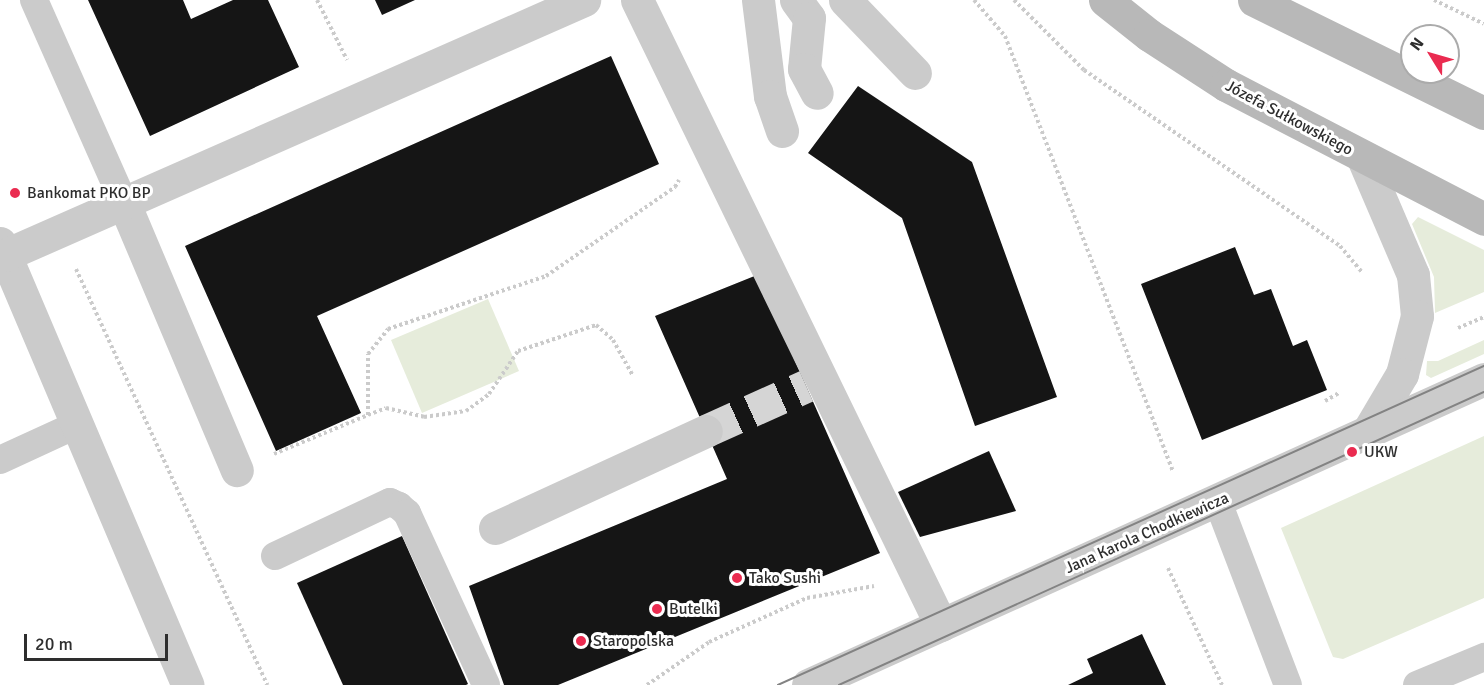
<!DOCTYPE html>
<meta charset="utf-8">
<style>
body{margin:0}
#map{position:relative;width:1484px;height:685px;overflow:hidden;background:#fff;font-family:Signika,sans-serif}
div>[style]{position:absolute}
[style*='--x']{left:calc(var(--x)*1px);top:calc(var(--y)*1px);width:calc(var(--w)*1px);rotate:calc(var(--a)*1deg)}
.green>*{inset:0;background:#e6ecdb}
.building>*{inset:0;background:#151515}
.minor-tunnel>*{height:33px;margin-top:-16.5px;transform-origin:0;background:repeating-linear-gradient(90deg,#d5d5d5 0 33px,transparent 0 49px)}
.path>*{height:4px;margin-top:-2px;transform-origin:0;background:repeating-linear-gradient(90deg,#cbcbcb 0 3px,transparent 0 6px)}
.service>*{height:28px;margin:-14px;padding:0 14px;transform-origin:14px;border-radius:14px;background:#cbcbcb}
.minor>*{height:33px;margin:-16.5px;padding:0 16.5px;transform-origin:16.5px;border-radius:16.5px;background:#cbcbcb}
.tertiary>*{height:33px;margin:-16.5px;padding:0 16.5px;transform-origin:16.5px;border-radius:16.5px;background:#cbcbcb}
.secondary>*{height:33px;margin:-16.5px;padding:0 16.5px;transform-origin:16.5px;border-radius:16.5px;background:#b8b8b8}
.tram>*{height:1.5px;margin:-0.75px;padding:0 0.75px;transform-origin:0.75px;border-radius:0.75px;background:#838383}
.dots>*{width:16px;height:16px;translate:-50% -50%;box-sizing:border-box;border:3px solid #fff;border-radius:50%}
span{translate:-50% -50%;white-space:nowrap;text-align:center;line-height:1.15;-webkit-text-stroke:6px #fff;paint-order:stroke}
.street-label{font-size:16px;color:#2e2e2e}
.poi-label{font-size:16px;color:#2e2e2e}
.left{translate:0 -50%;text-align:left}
.north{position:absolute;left:1400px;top:24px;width:60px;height:60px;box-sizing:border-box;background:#fff;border:2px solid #ababab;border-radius:50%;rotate:307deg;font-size:16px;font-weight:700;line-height:24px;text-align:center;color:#2e2e2e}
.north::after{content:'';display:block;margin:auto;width:21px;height:27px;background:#ea2b50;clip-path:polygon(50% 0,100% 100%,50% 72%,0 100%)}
.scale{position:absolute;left:24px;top:634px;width:144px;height:27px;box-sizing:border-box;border:3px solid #2e2e2e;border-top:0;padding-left:8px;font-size:18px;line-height:21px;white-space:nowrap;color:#2e2e2e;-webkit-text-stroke:4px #fff;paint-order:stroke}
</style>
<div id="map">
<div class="green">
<div style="clip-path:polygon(1418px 217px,1484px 250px,1484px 292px,1435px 313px,1434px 277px,1412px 224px)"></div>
<div style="clip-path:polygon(488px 299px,519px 371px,422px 413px,391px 340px)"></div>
<div style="clip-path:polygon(1484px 340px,1484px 354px,1431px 378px,1426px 375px,1427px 361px,1438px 361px)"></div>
<div style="clip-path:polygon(1484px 436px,1484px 598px,1343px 659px,1333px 657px,1281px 528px)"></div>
</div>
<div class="building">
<div style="clip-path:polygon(88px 0,183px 0,191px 19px,233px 0,268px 0,299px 67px,150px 136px)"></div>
<div style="clip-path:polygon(375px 0,415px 0,382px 15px)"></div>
<div style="clip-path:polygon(611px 56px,659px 164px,317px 316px,361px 413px,276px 451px,185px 246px)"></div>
<div style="clip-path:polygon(858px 86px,972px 162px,1057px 397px,975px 426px,902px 218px,808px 153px)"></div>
<div style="clip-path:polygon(1235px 247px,1254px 295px,1271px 289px,1293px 346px,1307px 340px,1327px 390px,1202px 440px,1141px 284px)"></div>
<div style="clip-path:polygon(757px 275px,880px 553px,558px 685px,504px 685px,469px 586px,727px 479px,655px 316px)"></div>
<div style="clip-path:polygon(989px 451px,1016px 511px,920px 537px,898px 492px)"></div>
<div style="clip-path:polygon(402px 536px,468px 684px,466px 685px,343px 685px,297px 583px)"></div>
<div style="clip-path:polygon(1142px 634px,1166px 685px,1068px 685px,1093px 673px,1087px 659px)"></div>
</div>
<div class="minor-tunnel">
<div style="--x:706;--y:431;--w:110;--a:-24.2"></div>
</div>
<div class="path">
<div style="--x:317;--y:0;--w:67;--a:63.4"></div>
<div style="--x:974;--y:0;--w:48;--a:49.3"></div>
<div style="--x:1005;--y:36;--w:467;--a:68.9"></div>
<div style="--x:1014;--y:0;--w:99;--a:45"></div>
<div style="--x:1084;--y:70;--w:311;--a:34.5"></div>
<div style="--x:1340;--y:246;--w:35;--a:50"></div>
<div style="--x:1434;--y:0;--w:55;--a:25.6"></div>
<div style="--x:76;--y:269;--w:458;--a:65.3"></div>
<div style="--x:1458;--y:328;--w:28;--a:-23"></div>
<div style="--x:1325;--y:401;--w:16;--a:-30"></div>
<div style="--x:368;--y:415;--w:19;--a:-21"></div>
<div style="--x:386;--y:408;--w:39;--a:13"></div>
<div style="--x:424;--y:417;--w:42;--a:-8.1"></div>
<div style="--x:466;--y:411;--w:29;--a:-36"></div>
<div style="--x:489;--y:394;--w:52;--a:-56"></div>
<div style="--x:518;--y:351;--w:82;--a:-18.4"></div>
<div style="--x:596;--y:325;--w:23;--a:41"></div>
<div style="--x:613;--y:340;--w:41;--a:60.9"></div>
<div style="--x:274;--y:454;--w:102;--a:-22.5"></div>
<div style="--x:368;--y:415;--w:61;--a:-90"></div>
<div style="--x:368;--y:354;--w:32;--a:-51"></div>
<div style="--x:388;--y:329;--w:167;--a:-18.5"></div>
<div style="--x:546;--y:276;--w:157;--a:-34.6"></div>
<div style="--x:675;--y:187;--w:8;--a:-60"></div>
<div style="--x:1168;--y:568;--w:129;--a:65.2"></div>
<div style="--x:647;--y:685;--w:75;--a:-34.7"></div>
<div style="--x:709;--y:642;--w:107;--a:-24.2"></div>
<div style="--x:807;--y:598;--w:68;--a:-10.2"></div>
</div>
<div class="service">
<div style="--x:34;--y:0;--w:222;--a:66.1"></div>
<div style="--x:0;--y:460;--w:84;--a:-24.7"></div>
<div style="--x:1218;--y:502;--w:196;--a:69.1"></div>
<div style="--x:275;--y:556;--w:127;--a:-25.2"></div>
<div style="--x:390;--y:502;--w:10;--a:24"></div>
<div style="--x:399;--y:506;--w:11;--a:41"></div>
<div style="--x:407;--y:513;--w:189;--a:65.3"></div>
<div style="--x:1417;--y:685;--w:73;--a:-22.7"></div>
</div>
<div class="minor">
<div style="--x:637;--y:0;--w:695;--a:64.06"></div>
<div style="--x:758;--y:0;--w:97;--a:82.9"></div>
<div style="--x:770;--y:96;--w:37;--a:71"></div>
<div style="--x:796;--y:0;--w:22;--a:54"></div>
<div style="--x:809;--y:18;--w:51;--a:95.6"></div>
<div style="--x:804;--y:69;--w:27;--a:62"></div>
<div style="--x:845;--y:0;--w:101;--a:46.2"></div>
<div style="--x:124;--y:203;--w:290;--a:67.1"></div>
<div style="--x:0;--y:243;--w:480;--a:67"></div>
<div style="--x:5;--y:255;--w:633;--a:-23.77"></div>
<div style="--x:495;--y:528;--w:232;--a:-24.7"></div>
</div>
<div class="tertiary">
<div style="--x:1362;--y:156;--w:129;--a:66.8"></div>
<div style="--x:1413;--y:275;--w:41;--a:84.4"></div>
<div style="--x:1417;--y:316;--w:60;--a:104.5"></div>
<div style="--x:1402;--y:374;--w:69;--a:120.7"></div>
<div style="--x:808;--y:685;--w:742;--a:-24.35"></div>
</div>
<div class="secondary">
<div style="--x:1105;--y:0;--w:56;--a:38.5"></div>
<div style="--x:1149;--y:35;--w:92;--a:33"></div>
<div style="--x:1226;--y:85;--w:291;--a:27.4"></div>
<div style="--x:1254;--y:0;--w:256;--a:26.2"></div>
</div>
<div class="tram">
<div style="--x:778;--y:685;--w:775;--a:-24.32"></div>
<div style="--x:839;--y:685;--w:708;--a:-24.43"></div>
</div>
<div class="dots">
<div style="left:15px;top:193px;background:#ea2b50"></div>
<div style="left:1352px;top:452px;background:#ea2b50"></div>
<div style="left:737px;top:578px;background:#ea2b50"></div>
<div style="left:657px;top:609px;background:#ea2b50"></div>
<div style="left:581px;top:641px;background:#ea2b50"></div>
</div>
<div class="street-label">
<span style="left:1289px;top:118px;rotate:28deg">Józefa Sułkowskiego</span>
<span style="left:1147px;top:533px;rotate:-24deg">Jana Karola Chodkiewicza</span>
</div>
<div class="poi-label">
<span class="left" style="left:27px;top:193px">Bankomat PKO BP</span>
<span class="left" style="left:1364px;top:452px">UKW</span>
<span class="left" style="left:749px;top:578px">Tako Sushi</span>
<span class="left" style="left:669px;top:609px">Butelki</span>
<span class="left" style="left:593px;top:641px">Staropolska</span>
</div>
<div class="north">N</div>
<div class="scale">20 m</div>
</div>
